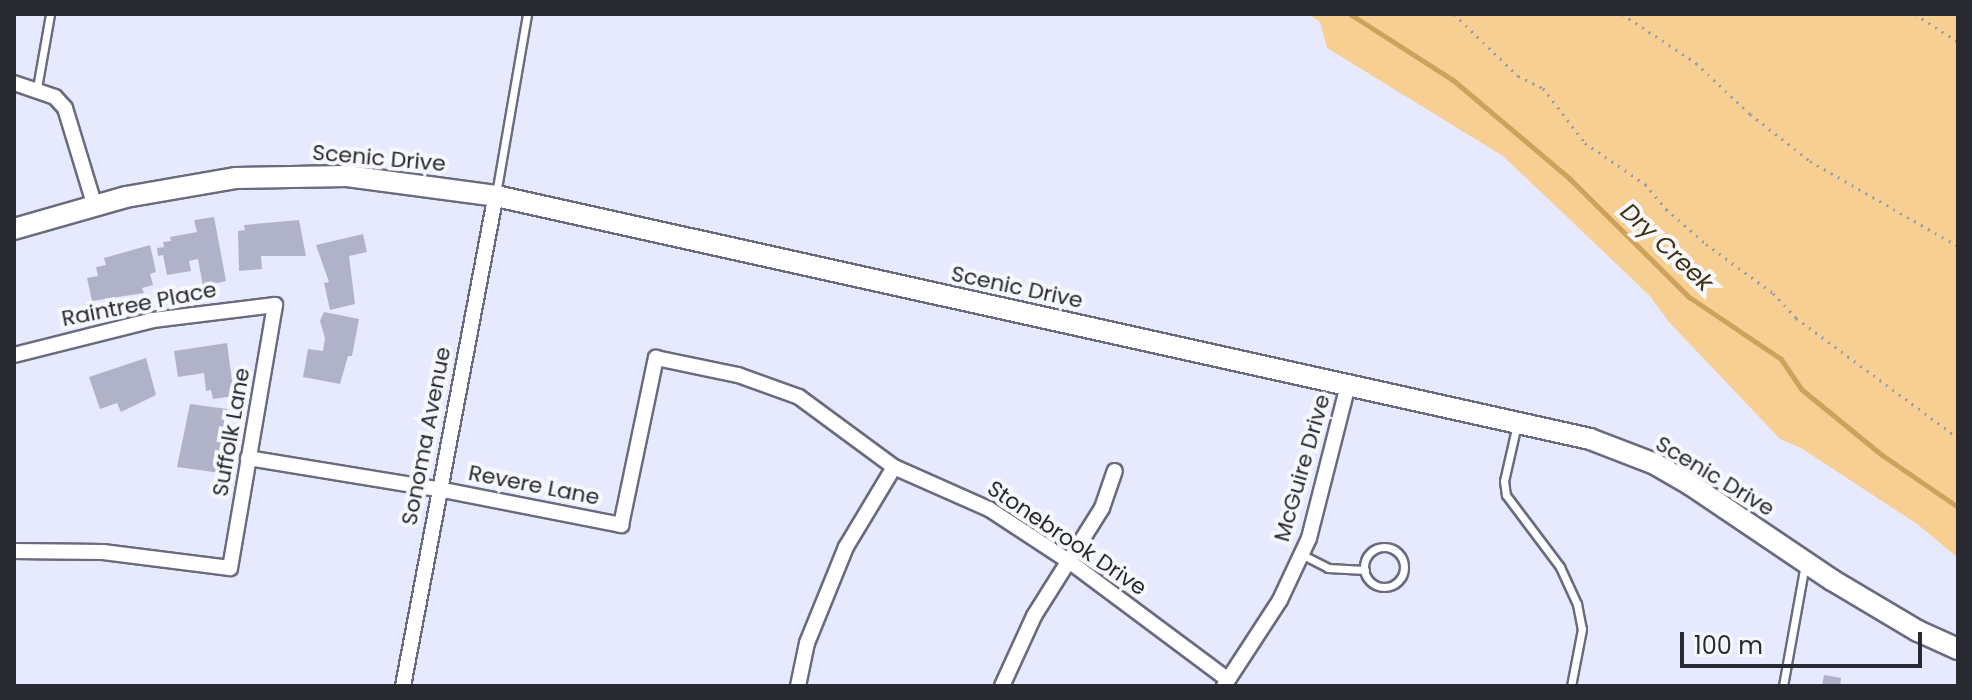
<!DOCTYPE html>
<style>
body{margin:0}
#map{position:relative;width:1972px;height:700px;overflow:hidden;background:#e7e9ff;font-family:Poppins,sans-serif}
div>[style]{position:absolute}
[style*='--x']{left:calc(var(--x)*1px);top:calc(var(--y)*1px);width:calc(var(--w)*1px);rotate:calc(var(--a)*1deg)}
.green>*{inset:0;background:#f7cf93}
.stream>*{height:5px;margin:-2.5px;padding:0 2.5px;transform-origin:2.5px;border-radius:2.5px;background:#cea25d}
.building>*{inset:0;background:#b0b2c7}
.path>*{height:3px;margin-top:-1.5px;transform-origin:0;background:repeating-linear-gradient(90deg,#9a9cac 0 2px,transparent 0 8px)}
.roads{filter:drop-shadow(2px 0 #6a6c7e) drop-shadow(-2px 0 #6a6c7e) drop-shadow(0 2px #6a6c7e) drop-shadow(0 -2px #6a6c7e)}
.lane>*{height:7px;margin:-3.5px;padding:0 3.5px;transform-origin:3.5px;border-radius:3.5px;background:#fff}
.lane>.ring{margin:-3.5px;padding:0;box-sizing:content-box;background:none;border:7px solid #fff;border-radius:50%}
.street>*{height:14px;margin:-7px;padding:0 7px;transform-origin:7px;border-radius:7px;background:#fff}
.secondary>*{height:20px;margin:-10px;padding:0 10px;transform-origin:10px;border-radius:10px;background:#fff}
span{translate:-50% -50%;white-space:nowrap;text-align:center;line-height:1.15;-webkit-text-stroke:8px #f7f8fc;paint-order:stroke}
.street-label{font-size:22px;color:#282931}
.water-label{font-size:24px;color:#412f10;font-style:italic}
.frame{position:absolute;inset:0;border:16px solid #282931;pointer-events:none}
.scale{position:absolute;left:1680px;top:632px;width:242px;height:36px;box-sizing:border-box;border:4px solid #282931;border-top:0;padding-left:10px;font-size:24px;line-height:28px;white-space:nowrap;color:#282931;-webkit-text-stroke:6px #f7f8fc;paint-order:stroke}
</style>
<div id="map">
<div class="green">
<div style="clip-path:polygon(1308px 14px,1958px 14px,1958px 558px,1917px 524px,1801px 448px,1780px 439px,1669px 322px,1649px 295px,1503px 156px,1327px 48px,1320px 22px)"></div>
</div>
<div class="stream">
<div style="--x:1350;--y:14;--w:122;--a:32.7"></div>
<div style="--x:1453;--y:80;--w:153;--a:40.2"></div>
<div style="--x:1570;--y:179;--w:168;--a:44.8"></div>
<div style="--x:1689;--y:297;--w:111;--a:34"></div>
<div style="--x:1781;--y:359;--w:36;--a:56"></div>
<div style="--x:1801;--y:389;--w:104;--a:39.2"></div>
<div style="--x:1882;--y:455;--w:92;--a:34.4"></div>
</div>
<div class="building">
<div style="clip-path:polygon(214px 217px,226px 281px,203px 286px,198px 259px,189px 261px,191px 271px,167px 275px,163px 255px,158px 256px,157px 248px,164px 247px,163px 242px,171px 241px,170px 237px,197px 232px,194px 220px)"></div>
<div style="clip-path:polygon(299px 220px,306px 256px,261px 256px,262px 269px,239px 271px,238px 231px,245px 230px,244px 225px)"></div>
<div style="clip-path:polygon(363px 234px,367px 252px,349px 256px,355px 304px,330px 310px,324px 283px,329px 282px,316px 245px)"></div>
<div style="clip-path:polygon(150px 245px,156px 272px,150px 274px,153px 285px,142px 288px,144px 293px,92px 301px,87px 278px,98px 276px,96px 267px,106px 265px,104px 258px)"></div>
<div style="clip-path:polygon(324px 312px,359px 319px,352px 356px,348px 356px,340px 384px,303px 377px,308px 349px,323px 351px,325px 338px,320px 321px)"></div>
<div style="clip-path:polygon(227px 343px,234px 396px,213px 399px,211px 390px,206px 391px,204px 373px,178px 377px,174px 351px)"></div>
<div style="clip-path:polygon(146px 358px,156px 395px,121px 412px,117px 403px,100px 409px,89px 377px)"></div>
<div style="clip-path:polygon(190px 404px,227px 409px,221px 473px,177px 467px)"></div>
<div style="clip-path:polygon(1824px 675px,1841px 678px,1840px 686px,1822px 686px)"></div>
</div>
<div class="path">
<div style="--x:1454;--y:14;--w:89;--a:44.1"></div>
<div style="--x:1518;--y:76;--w:28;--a:26"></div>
<div style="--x:1543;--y:88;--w:69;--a:52.6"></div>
<div style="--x:1585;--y:143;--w:73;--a:34.3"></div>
<div style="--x:1645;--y:184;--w:33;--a:50"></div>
<div style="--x:1666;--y:209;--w:53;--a:41.2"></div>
<div style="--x:1706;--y:244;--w:83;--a:36.2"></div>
<div style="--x:1773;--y:293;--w:34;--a:47"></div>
<div style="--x:1796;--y:318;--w:202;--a:36.5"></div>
<div style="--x:1622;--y:14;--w:89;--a:33.5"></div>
<div style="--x:1696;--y:63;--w:74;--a:43.4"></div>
<div style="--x:1750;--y:114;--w:76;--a:38.1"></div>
<div style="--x:1810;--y:161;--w:171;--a:29.9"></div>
<div style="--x:1915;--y:14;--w:51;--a:33.1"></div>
</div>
<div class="roads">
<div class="lane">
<div style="--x:37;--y:88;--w:75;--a:-80"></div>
<div style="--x:496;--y:194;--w:183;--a:-80.2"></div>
<div style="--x:1517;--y:424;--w:58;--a:102.8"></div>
<div style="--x:1504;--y:481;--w:14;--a:82"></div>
<div style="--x:1506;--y:495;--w:90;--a:53.1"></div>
<div style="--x:1560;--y:567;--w:41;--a:65.3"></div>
<div style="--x:1577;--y:604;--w:25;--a:79"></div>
<div style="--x:1582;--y:629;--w:58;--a:100.9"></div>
<div class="ring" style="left:1364px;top:547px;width:33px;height:33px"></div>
<div style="--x:1301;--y:554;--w:30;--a:27"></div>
<div style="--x:1328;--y:568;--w:37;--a:3"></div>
<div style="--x:1783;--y:686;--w:124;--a:-79.8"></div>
</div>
<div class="street">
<div style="--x:14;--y:83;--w:43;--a:18.9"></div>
<div style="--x:55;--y:97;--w:15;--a:48"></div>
<div style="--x:65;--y:108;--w:103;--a:73.1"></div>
<div style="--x:14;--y:355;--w:143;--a:-14.1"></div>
<div style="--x:153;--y:320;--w:123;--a:-7"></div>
<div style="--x:275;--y:305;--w:267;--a:99.7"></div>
<div style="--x:230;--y:568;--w:128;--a:-172.8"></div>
<div style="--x:103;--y:552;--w:89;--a:-179.4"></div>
<div style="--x:248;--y:458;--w:193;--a:9.3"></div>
<div style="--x:438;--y:489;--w:187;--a:11.1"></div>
<div style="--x:621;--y:525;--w:171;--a:-78.2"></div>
<div style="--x:656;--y:358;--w:84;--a:11.7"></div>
<div style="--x:738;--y:375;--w:65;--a:19.8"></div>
<div style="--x:799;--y:397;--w:118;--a:36.4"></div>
<div style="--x:894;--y:467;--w:104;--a:23.9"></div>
<div style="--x:989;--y:509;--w:97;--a:33.2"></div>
<div style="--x:1070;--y:562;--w:196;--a:36.7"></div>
<div style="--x:403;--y:686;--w:499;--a:-79.3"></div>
<div style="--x:798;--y:686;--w:44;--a:-78.2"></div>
<div style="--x:807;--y:643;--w:104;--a:-67.9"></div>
<div style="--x:846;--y:547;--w:93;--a:-59"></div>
<div style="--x:1002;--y:686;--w:77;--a:-65.4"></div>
<div style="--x:1034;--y:616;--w:128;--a:-57.8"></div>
<div style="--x:1102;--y:508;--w:39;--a:-71"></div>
<div style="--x:1224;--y:686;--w:103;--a:-56.9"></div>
<div style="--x:1280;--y:600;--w:68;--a:-64.9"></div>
<div style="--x:1309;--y:538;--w:158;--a:-75.7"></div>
</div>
<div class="secondary">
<div style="--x:14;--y:229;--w:116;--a:-15.9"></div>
<div style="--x:126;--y:197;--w:112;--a:-9.8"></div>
<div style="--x:236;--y:178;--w:111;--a:-1"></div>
<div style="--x:347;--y:176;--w:150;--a:7.6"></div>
<div style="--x:496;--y:196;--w:1121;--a:12.52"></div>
<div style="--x:1590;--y:439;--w:70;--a:21"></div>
<div style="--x:1655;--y:464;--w:42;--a:30.3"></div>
<div style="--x:1691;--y:485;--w:170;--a:34"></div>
<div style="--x:1832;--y:580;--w:100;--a:30.7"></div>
<div style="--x:1918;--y:631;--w:44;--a:24.2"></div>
</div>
</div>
<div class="street-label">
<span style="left:379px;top:158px;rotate:5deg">Scenic Drive</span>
<span style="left:1017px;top:287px;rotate:12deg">Scenic Drive</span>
<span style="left:139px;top:304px;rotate:-11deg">Raintree Place</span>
<span style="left:231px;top:432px;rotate:-80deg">Suffolk Lane</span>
<span style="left:426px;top:436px;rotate:-79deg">Sonoma Avenue</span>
<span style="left:1302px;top:468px;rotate:-74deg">McGuire Drive</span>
<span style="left:1715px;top:476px;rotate:31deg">Scenic Drive</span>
<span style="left:534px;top:485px;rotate:11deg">Revere Lane</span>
<span style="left:1067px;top:538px;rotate:34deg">Stonebrook Drive</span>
</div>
<div class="water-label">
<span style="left:1667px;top:247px;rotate:43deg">Dry Creek</span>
</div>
<div class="frame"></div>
<div class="scale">100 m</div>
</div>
